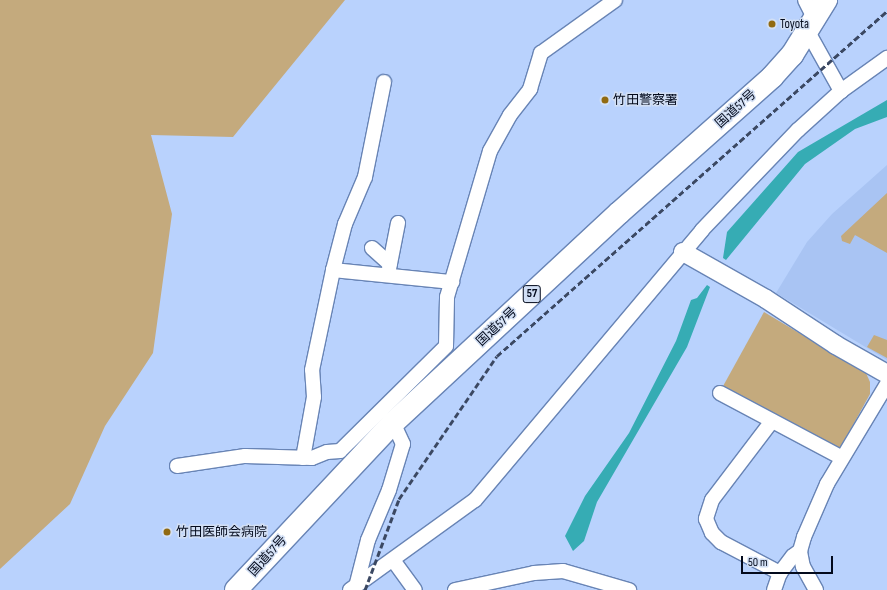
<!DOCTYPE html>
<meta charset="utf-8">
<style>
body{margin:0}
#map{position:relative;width:887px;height:590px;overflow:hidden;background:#b9d2fd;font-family:"Sofia Sans Condensed","Noto Sans JP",sans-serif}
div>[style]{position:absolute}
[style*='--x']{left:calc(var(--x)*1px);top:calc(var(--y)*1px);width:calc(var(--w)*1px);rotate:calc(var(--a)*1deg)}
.built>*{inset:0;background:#a9c4f3}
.green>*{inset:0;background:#c4aa7d}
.water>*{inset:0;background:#36acb4}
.roads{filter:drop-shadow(1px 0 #6884b5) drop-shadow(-1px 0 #6884b5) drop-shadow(0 1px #6884b5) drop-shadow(0 -1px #6884b5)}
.minor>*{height:14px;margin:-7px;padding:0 7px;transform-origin:7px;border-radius:7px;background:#fff}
.tertiary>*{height:18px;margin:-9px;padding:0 9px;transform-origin:9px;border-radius:9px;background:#fff}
.trunk>*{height:22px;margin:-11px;padding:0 11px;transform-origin:11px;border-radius:11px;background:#fff}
.rail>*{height:3px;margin-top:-1.5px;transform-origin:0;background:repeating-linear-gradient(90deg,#3b4862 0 6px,transparent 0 9px)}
.dots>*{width:11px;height:11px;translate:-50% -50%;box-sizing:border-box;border:2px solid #d2dff4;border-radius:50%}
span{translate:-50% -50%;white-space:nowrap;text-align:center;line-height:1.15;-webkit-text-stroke:3px #d2dff4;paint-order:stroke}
.shield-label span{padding:1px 3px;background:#d2dff4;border:1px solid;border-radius:3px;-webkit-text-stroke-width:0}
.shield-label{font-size:12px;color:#030a1c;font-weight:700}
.poi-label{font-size:13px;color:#030a1c}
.left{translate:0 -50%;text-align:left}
.street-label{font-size:13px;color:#030a1c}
.scale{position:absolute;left:741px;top:556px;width:92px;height:18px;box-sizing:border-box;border:2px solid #030a1c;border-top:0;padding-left:5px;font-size:12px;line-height:14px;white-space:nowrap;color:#030a1c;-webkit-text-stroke:3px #d2dff4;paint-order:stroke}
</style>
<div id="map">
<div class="built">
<div style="clip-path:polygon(887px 165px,887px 360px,776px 293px,807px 242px,832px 214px)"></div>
</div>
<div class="green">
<div style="clip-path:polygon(0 0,345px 0,233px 137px,151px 135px,172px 214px,153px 353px,105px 426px,70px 504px,0 569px)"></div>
<div style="clip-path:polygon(887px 193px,887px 253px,855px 235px,850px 244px,842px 241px,841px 236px)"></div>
<div style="clip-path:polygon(764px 312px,866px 373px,870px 382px,870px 394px,841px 447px,835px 448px,722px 388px)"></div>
<div style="clip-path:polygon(874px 335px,887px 340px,887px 358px,867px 347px)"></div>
</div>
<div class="water">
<div style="clip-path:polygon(887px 100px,887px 117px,855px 129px,805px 164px,726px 260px,723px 258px,727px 232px,798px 152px)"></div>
<div style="clip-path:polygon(707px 285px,710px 287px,687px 347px,597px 502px,584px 541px,573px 551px,565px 536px,585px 496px,629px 433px,676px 341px,691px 300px,697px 298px)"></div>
</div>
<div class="roads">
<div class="minor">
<div style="--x:805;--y:0;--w:22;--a:63"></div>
<div style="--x:808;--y:32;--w:68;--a:60.8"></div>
<div style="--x:372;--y:248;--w:24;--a:42"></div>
<div style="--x:333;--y:270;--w:120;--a:5.8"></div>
<div style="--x:388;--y:274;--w:52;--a:-78.9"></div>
<div style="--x:720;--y:393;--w:138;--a:28"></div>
<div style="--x:772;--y:421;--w:99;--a:127.2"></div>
<div style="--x:712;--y:500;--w:20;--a:108"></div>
<div style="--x:706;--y:519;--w:15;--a:67"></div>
<div style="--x:712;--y:533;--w:13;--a:45"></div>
<div style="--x:721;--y:542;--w:67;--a:27.7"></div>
<div style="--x:303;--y:458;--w:62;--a:-79.8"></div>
<div style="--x:314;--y:397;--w:27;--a:-94"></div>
<div style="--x:312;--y:370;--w:102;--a:-78.1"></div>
<div style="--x:333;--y:270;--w:48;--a:-75.4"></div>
<div style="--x:345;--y:224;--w:51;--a:-66.9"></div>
<div style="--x:365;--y:177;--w:97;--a:-78.7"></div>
<div style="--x:177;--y:466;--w:69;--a:-8.4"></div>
<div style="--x:245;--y:456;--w:67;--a:1.7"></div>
<div style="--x:312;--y:458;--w:16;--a:-22"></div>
<div style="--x:327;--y:452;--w:13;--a:-4"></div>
<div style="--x:340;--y:451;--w:149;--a:-44.7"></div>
<div style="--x:446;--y:346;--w:49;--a:-88.8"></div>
<div style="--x:447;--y:297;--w:152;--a:-73.6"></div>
<div style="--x:490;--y:151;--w:41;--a:-60.9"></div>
<div style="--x:510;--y:115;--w:33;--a:-52"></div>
<div style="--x:530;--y:89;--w:38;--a:-73"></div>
<div style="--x:541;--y:53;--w:91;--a:-35.6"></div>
<div style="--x:393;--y:560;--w:37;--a:54"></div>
<div style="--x:357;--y:583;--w:44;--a:-75.7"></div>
<div style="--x:368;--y:540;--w:54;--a:-67.2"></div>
<div style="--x:389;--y:490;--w:48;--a:-73.1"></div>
<div style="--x:403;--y:444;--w:23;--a:-115"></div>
<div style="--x:350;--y:590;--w:154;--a:-35.8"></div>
<div style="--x:475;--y:500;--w:353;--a:-49.9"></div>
<div style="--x:702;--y:230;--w:139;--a:-46.2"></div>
<div style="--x:798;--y:130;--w:58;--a:-42.2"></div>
<div style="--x:841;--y:91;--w:57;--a:-35.7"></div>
<div style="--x:455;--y:590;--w:81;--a:-12.1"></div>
<div style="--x:534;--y:573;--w:29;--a:-4"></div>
<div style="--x:563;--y:571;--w:69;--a:16.1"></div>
<div style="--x:774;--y:590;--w:18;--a:-71"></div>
<div style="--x:780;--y:573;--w:21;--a:-53"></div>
<div style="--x:793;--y:556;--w:9;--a:-36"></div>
<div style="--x:816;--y:590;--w:26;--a:-119"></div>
<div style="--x:803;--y:567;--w:16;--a:-101"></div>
<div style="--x:800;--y:551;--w:15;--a:-74"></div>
<div style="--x:804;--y:537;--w:58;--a:-66.5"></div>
<div style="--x:827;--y:484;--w:117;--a:-59"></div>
</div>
<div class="tertiary">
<div style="--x:683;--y:252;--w:95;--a:29.5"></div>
<div style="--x:766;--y:299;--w:84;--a:33.3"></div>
<div style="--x:836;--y:345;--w:59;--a:29.6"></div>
</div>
<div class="trunk">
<div style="--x:236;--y:590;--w:229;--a:-46.8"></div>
<div style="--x:393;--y:423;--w:309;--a:-42.9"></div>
<div style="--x:619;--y:213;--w:205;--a:-41.6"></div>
<div style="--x:772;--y:77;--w:30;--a:-48"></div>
<div style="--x:792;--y:55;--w:65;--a:-58.3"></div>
</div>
</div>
<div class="rail">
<div style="--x:365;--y:590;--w:97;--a:-69.5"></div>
<div style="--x:399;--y:499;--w:173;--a:-55.6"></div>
<div style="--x:497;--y:356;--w:521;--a:-41.5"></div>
</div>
<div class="dots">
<div style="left:772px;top:24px;background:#916a11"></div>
<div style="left:605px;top:100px;background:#916a11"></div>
<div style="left:167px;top:532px;background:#916a11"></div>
</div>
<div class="shield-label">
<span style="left:532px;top:294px">57</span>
</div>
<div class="poi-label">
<span class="left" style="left:780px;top:24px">Toyota</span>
<span class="left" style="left:613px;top:100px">竹田警察署</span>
<span class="left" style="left:176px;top:532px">竹田医師会病院</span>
</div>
<div class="street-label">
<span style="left:736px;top:109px;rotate:-42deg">国道57号</span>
<span style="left:497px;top:327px;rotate:-43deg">国道57号</span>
<span style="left:268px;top:556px;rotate:-48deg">国道57号</span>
</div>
<div class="scale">50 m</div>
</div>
